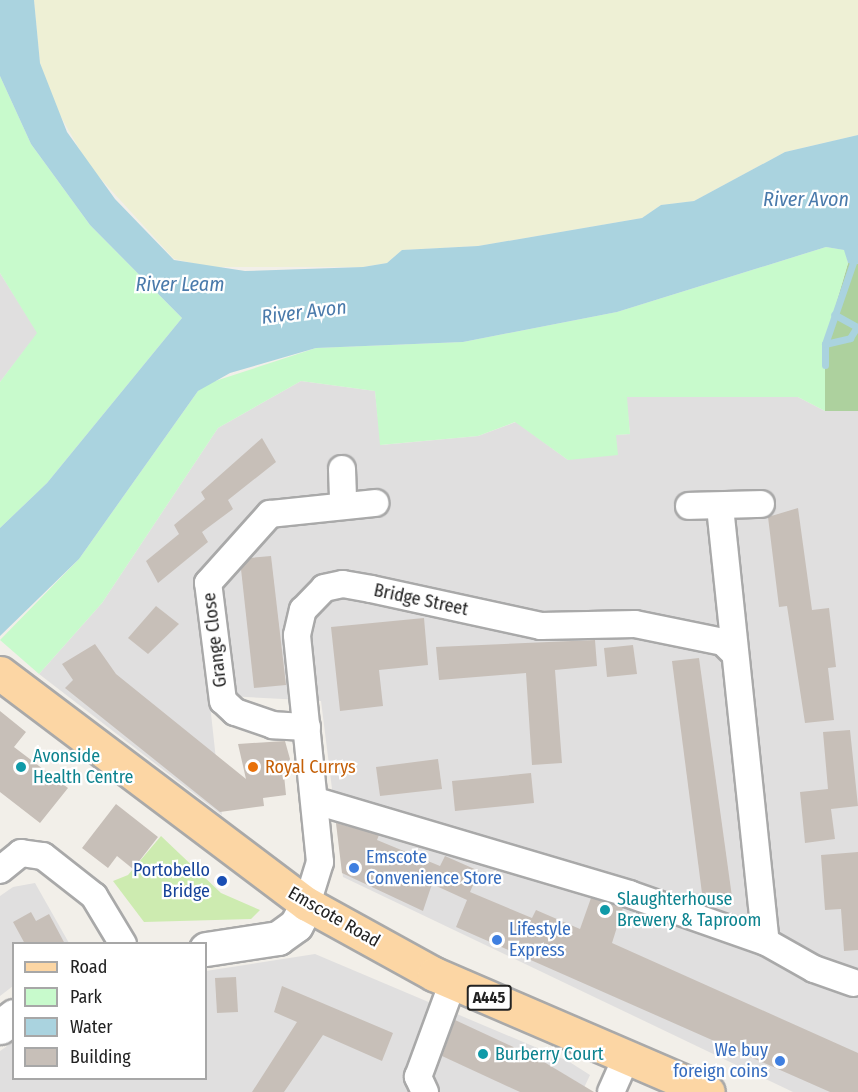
<!DOCTYPE html>
<style>
body{margin:0}
#map{position:relative;width:858px;height:1092px;overflow:hidden;background:#f2efe9;font-family:"Fira Sans Condensed",sans-serif}
div>[style]{position:absolute}
[style*='--x']{left:calc(var(--x)*1px);top:calc(var(--y)*1px);width:calc(var(--w)*1px);rotate:calc(var(--a)*1deg)}
.residential>*{inset:0;background:#e0dfdf}
.farmland>*{inset:0;background:#eef0d5}
.grass>*{inset:0;background:#cdebb0}
.forest>*{inset:0;background:#add19e}
.park>*{inset:0;background:#c8facc}
.water>*{inset:0;background:#aad3df}
.stream>*{height:7px;margin:-3.5px;padding:0 3.5px;transform-origin:3.5px;border-radius:3.5px;background:#aad3df}
.building>*{inset:0;background:#c7bfb8}
.roads{filter:drop-shadow(2px 0 #a9a9a9) drop-shadow(-2px 0 #a9a9a9) drop-shadow(0 2px #a9a9a9) drop-shadow(0 -2px #a9a9a9)}
.minor>*{height:26px;margin:-13px;padding:0 13px;transform-origin:13px;border-radius:13px;background:#fff}
.tertiary>*{height:33px;margin:-16.5px;padding:0 16.5px;transform-origin:16.5px;border-radius:16.5px;background:#fff}
.primary>*{height:33px;margin:-16.5px;padding:0 16.5px;transform-origin:16.5px;border-radius:16.5px;background:#fcd6a4}
.dots>*{width:16px;height:16px;translate:-50% -50%;box-sizing:border-box;border:3px solid #fff;border-radius:50%}
span{translate:-50% -50%;white-space:nowrap;text-align:center;line-height:1.15;-webkit-text-stroke:4.5px #fff;paint-order:stroke}
.shield-label span{padding:2px 4px;background:#fff;border:2px solid;border-radius:4px;-webkit-text-stroke-width:0}
.shield-label{font-size:16px;color:#222;font-weight:700}
.street-label{font-size:18px;color:#222}
.culture-label{font-size:18px;color:#0d838f}
.left{translate:0 -50%;text-align:left}
.food-label{font-size:18px;color:#c56008}
.shop-label{font-size:18px;color:#366cbe}
.right{translate:-100% -50%;text-align:right}
.transit-label{font-size:18px;color:#164399}
.water-label{font-size:20px;color:#4a7aab;font-style:italic}
.legend{position:absolute;left:12px;top:942px;width:195px;height:138px;box-sizing:border-box;background:#fff;border:2px solid #a7a7a7;margin:0;padding:8px 10px;list-style:none;font-size:18px;color:#222}
.legend li{display:flex;align-items:center;gap:12px;height:30px}
.legend b{width:30px;border:2px solid #a7a7a7}
</style>
<div id="map">
<div class="residential">
<div style="clip-path:polygon(0 273px,38px 333px,0 382px)"></div>
<div style="clip-path:polygon(301px 381px,375px 391px,381px 445px,478px 436px,516px 422px,568px 460px,616px 435px,630px 434px,626px 397px,798px 397px,825px 411px,858px 411px,858px 1092px,793px 1092px,343px 877px,321px 701px,209px 695px,222px 815px,39px 674px,102px 603px,218px 428px)"></div>
<div style="clip-path:polygon(35px 883px,69px 943px,14px 944px,13px 986px,0 996px,0 896px,13px 887px)"></div>
<div style="clip-path:polygon(315px 954px,568px 1061px,590px 1075px,582px 1092px,0 1092px,0 1051px,13px 1042px,14px 1078px,206px 1078px,206px 971px)"></div>
</div>
<div class="farmland">
<div style="clip-path:polygon(34px 0,858px 0,858px 135px,785px 152px,694px 201px,661px 205px,642px 218px,478px 246px,402px 250px,387px 263px,363px 267px,211px 267px,174px 259px,89px 166px,53px 103px,40px 63px)"></div>
</div>
<div class="grass">
<div style="clip-path:polygon(161px 836px,221px 893px,260px 910px,251px 919px,144px 922px,113px 881px,128px 875px)"></div>
</div>
<div class="forest">
<div style="clip-path:polygon(848px 263px,858px 264px,858px 411px,825px 411px,825px 341px)"></div>
</div>
<div class="park">
<div style="clip-path:polygon(0 76px,31px 144px,90px 225px,182px 318px,47px 483px,0 528px,0 382px,37px 333px,0 273px)"></div>
<div style="clip-path:polygon(826px 247px,845px 250px,848px 263px,825px 342px,825px 411px,798px 397px,627px 397px,630px 434px,616px 435px,618px 455px,568px 460px,515px 422px,478px 436px,380px 445px,375px 391px,301px 381px,218px 428px,102px 603px,39px 674px,0 640px,79px 559px,198px 391px,209px 383px,316px 348px,463px 342px,617px 312px)"></div>
</div>
<div class="water">
<div style="clip-path:polygon(0 0,34px 0,40px 63px,67px 132px,115px 199px,174px 260px,245px 271px,363px 267px,387px 263px,402px 250px,478px 246px,642px 218px,661px 205px,694px 201px,785px 152px,858px 135px,858px 264px,848px 263px,844px 250px,826px 247px,617px 312px,463px 342px,316px 348px,230px 373px,198px 391px,79px 559px,0 636px,0 528px,47px 483px,182px 318px,90px 225px,31px 144px,0 76px)"></div>
</div>
<div class="stream">
<div style="--x:825;--y:344;--w:26;--a:-13"></div>
<div style="--x:850;--y:338;--w:13;--a:-58"></div>
<div style="--x:857;--y:327;--w:26;--a:-151"></div>
<div style="--x:825;--y:365;--w:21;--a:-90"></div>
<div style="--x:825;--y:344;--w:102;--a:-71"></div>
</div>
<div class="building">
<div style="clip-path:polygon(262px 438px,276px 462px,228px 500px,233px 509px,202px 532px,208px 542px,158px 583px,146px 561px,179px 534px,174px 525px,205px 499px,201px 492px)"></div>
<div style="clip-path:polygon(798px 508px,812px 610px,829px 608px,836px 667px,828px 668px,834px 720px,805px 723px,787px 606px,779px 607px,768px 517px)"></div>
<div style="clip-path:polygon(271px 556px,286px 685px,254px 688px,241px 569px,250px 558px)"></div>
<div style="clip-path:polygon(156px 606px,179px 624px,148px 654px,128px 638px)"></div>
<div style="clip-path:polygon(424px 618px,428px 665px,379px 670px,383px 706px,340px 711px,331px 627px)"></div>
<div style="clip-path:polygon(595px 640px,597px 666px,555px 670px,562px 763px,532px 765px,526px 673px,439px 680px,436px 647px)"></div>
<div style="clip-path:polygon(95px 644px,116px 674px,246px 779px,238px 744px,285px 741px,290px 759px,284px 775px,286px 795px,263px 798px,264px 806px,220px 812px,65px 688px,73px 680px,62px 664px)"></div>
<div style="clip-path:polygon(633px 645px,637px 674px,607px 677px,604px 648px)"></div>
<div style="clip-path:polygon(699px 658px,732px 897px,703px 901px,672px 661px)"></div>
<div style="clip-path:polygon(0 711px,26px 732px,14px 747px,68px 788px,40px 823px,0 792px)"></div>
<div style="clip-path:polygon(850px 730px,858px 806px,831px 809px,835px 839px,805px 843px,800px 792px,828px 789px,823px 732px)"></div>
<div style="clip-path:polygon(438px 759px,442px 789px,380px 796px,376px 767px)"></div>
<div style="clip-path:polygon(531px 773px,534px 803px,455px 811px,452px 781px)"></div>
<div style="clip-path:polygon(116px 804px,158px 837px,133px 869px,117px 856px,108px 868px,82px 848px)"></div>
<div style="clip-path:polygon(336px 823px,379px 835px,377px 840px,440px 866px,445px 856px,479px 871px,470px 892px,532px 918px,536px 910px,580px 929px,591px 898px,623px 908px,612px 943px,858px 1053px,858px 1092px,830px 1092px,456px 927px,467px 900px,432px 884px,423px 911px,342px 873px)"></div>
<div style="clip-path:polygon(858px 852px,858px 950px,844px 951px,841px 909px,825px 910px,821px 855px)"></div>
<div style="clip-path:polygon(31px 912px,36px 921px,49px 914px,65px 944px,25px 944px,13px 922px)"></div>
<div style="clip-path:polygon(236px 977px,238px 1012px,217px 1013px,215px 978px)"></div>
<div style="clip-path:polygon(282px 986px,393px 1033px,382px 1061px,323px 1035px,284px 1092px,252px 1092px,297px 1022px,274px 1012px)"></div>
<div style="clip-path:polygon(455px 1020px,539px 1059px,594px 1092px,520px 1092px,442px 1056px)"></div>
</div>
<div class="roads">
<div class="minor">
<div style="--x:342;--y:469;--w:36;--a:88"></div>
<div style="--x:689;--y:506;--w:72;--a:-1.6"></div>
<div style="--x:720;--y:507;--w:437;--a:84"></div>
<div style="--x:307;--y:727;--w:34;--a:-177"></div>
<div style="--x:273;--y:725;--w:40;--a:-161.1"></div>
<div style="--x:235;--y:712;--w:16;--a:-137"></div>
<div style="--x:223;--y:701;--w:119;--a:-97.2"></div>
<div style="--x:208;--y:583;--w:93;--a:-48.1"></div>
<div style="--x:270;--y:514;--w:106;--a:-6"></div>
<div style="--x:316;--y:801;--w:327;--a:16.5"></div>
<div style="--x:629;--y:894;--w:145;--a:19.3"></div>
<div style="--x:766;--y:942;--w:55;--a:29.4"></div>
<div style="--x:814;--y:969;--w:42;--a:19.3"></div>
<div style="--x:0;--y:870;--w:27;--a:-39"></div>
<div style="--x:21;--y:853;--w:22;--a:8"></div>
<div style="--x:43;--y:856;--w:65;--a:38.1"></div>
<div style="--x:94;--y:896;--w:56;--a:58.9"></div>
<div style="--x:307;--y:904;--w:44;--a:-72.8"></div>
<div style="--x:320;--y:862;--w:228;--a:-95.8"></div>
<div style="--x:297;--y:635;--w:26;--a:-77"></div>
<div style="--x:303;--y:610;--w:30;--a:-46"></div>
<div style="--x:324;--y:588;--w:19;--a:-12"></div>
<div style="--x:343;--y:584;--w:28;--a:10"></div>
<div style="--x:371;--y:589;--w:174;--a:12.3"></div>
<div style="--x:541;--y:626;--w:94;--a:-1.2"></div>
<div style="--x:635;--y:624;--w:90;--a:11.6"></div>
<div style="--x:723;--y:642;--w:16;--a:45"></div>
<div style="--x:425;--y:1092;--w:17;--a:-115"></div>
<div style="--x:418;--y:1077;--w:101;--a:-69.8"></div>
<div style="--x:611;--y:1092;--w:36;--a:-66"></div>
</div>
<div class="tertiary">
<div style="--x:206;--y:949;--w:73;--a:-8.7"></div>
<div style="--x:278;--y:938;--w:22;--a:-36"></div>
<div style="--x:296;--y:925;--w:24;--a:-62"></div>
<div style="--x:0;--y:1027;--w:18;--a:-38"></div>
</div>
<div class="primary">
<div style="--x:0;--y:673;--w:384;--a:37"></div>
<div style="--x:307;--y:904;--w:145;--a:28.9"></div>
<div style="--x:434;--y:974;--w:298;--a:23.3"></div>
</div>
</div>
<div class="dots">
<div style="left:21px;top:767px;background:#0f9aa8"></div>
<div style="left:253px;top:767px;background:#e8710a"></div>
<div style="left:354px;top:868px;background:#3f7fe0"></div>
<div style="left:222px;top:881px;background:#1a4fb4"></div>
<div style="left:605px;top:910px;background:#0f9aa8"></div>
<div style="left:497px;top:940px;background:#3f7fe0"></div>
<div style="left:483px;top:1054px;background:#0f9aa8"></div>
<div style="left:780px;top:1061px;background:#3f7fe0"></div>
</div>
<div class="shield-label">
<span style="left:489px;top:998px">A445</span>
</div>
<div class="street-label">
<span style="left:421px;top:600px;rotate:12deg">Bridge Street</span>
<span style="left:215px;top:640px;rotate:-97deg">Grange Close</span>
<span style="left:334px;top:917px;rotate:30deg">Emscote Road</span>
</div>
<div class="culture-label">
<span class="left" style="left:33px;top:767px">Avonside<br>Health Centre</span>
<span class="left" style="left:617px;top:910px">Slaughterhouse<br>Brewery &amp; Taproom</span>
<span class="left" style="left:495px;top:1054px">Burberry Court</span>
</div>
<div class="food-label">
<span class="left" style="left:265px;top:767px">Royal Currys</span>
</div>
<div class="shop-label">
<span class="left" style="left:366px;top:868px">Emscote<br>Convenience Store</span>
<span class="left" style="left:509px;top:940px">Lifestyle<br>Express</span>
<span class="right" style="left:768px;top:1061px">We buy<br>foreign coins</span>
</div>
<div class="transit-label">
<span class="right" style="left:210px;top:881px">Portobello<br>Bridge</span>
</div>
<div class="water-label">
<span style="left:806px;top:199px">River Avon</span>
<span style="left:180px;top:284px">River Leam</span>
<span style="left:304px;top:312px;rotate:-7deg">River Avon</span>
</div>
<ul class="legend">
<li><b style="height:8px;background:#fcd6a4"></b>Road</li>
<li><b style="height:16px;background:#c8facc"></b>Park</li>
<li><b style="height:16px;background:#aad3df"></b>Water</li>
<li><b style="height:16px;background:#c7bfb8"></b>Building</li>
</ul>
</div>
